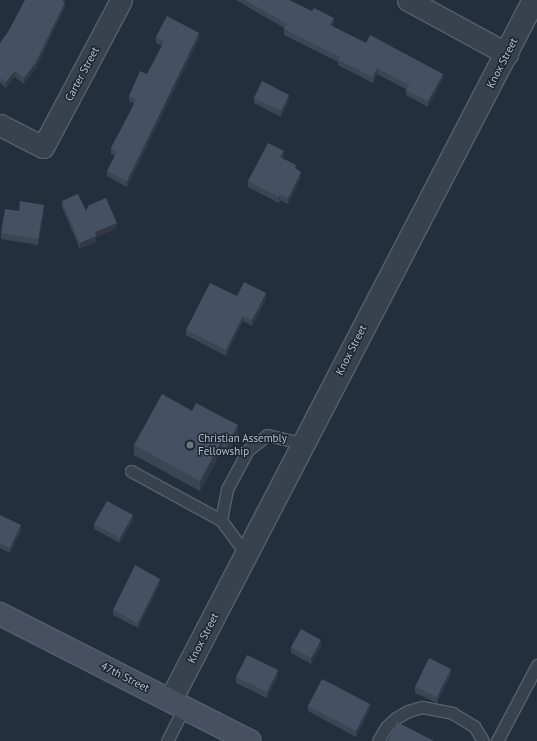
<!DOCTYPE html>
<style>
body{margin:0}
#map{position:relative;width:537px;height:741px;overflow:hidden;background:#242f3e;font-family:"PT Sans",sans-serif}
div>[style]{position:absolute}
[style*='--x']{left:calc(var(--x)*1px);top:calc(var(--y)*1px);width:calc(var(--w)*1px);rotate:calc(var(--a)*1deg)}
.roads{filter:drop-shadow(1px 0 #565f6c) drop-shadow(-1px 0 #565f6c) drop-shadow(0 1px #565f6c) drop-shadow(0 -1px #565f6c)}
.service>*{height:11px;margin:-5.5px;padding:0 5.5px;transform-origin:5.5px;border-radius:5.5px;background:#38414e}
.minor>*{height:21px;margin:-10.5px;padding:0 10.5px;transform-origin:10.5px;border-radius:10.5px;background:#38414e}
.tertiary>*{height:22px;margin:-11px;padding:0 11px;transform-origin:11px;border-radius:11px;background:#38414e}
.secondary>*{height:22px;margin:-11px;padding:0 11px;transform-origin:11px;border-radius:11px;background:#465061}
.wall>*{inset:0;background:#3b4654}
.shaded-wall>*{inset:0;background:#303945}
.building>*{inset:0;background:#455162}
.dots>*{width:11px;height:11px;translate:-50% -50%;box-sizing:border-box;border:2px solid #1d2633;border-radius:50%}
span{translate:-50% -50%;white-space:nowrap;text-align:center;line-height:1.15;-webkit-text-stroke:3px #1d2633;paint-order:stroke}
.street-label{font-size:11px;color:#b4bcc9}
.poi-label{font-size:11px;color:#b4bcc9}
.left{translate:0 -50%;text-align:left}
</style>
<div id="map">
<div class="roads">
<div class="service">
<div style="--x:131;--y:471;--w:102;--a:28.6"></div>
<div style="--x:246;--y:554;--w:42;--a:-126.3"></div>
<div style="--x:221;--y:520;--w:32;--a:-79"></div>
<div style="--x:227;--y:489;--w:44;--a:-61.7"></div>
<div style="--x:248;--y:450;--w:24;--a:-38"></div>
<div style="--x:267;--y:435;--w:37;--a:13"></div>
<div style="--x:167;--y:741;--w:38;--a:-63"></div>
<div style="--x:378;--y:741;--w:16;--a:-60"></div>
<div style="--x:386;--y:727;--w:13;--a:-42"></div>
<div style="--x:396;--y:718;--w:14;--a:-30"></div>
<div style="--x:408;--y:711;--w:15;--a:-16"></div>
<div style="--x:422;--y:707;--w:31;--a:11"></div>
<div style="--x:452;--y:713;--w:26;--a:31"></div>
<div style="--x:474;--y:726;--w:17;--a:59"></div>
<div style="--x:497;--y:741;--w:86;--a:-62.2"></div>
</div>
<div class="minor">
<div style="--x:408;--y:0;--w:113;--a:28.6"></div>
<div style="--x:0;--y:125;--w:48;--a:27.1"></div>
<div style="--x:43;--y:147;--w:166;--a:-62"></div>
</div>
<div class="tertiary">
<div style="--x:171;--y:700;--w:789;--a:-62.59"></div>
</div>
<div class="secondary">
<div style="--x:0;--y:614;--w:280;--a:27"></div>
</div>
</div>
<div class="wall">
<div style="clip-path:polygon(236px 0,289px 0,334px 23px,332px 26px,366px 43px,443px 79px,428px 107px,406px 95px,406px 89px,377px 74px,373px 83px,338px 65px,338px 62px,284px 35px,284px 28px)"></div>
<div style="clip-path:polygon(65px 7px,36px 68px,24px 84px,15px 77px,6px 88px,0 83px,0 43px,8px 32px)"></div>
<div style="clip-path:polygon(156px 37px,199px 39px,127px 187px,107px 176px,107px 171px,115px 156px,111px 154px,111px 148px,131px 110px,134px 103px,129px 101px,129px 96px,147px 74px,162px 46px,156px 43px)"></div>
<div style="clip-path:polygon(254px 98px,289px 100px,281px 117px,254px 103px)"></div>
<div style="clip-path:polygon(284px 156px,282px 158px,296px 169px,301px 177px,288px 204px,280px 200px,279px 203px,248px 187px,248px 181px)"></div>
<div style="clip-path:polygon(62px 201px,86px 211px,117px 228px,96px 237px,96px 242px,80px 249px,62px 207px)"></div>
<div style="clip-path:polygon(19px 211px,44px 211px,38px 245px,1px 239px,1px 233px)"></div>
<div style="clip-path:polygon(237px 296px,266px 299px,252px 326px,243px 321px,226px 356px,186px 335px,186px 330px)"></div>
<div style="clip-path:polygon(238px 435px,228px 453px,222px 450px,200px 491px,134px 455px,134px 445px)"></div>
<div style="clip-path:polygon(0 515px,21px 531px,10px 553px,0 548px)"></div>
<div style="clip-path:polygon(133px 520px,120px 543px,94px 529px,94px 524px)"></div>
<div style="clip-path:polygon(160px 584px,138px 628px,113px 615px,113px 610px)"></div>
<div style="clip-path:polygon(321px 646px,311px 664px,291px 653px,291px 647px)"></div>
<div style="clip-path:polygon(278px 675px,267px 698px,236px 683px,236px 677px)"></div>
<div style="clip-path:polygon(451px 675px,437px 703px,415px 693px,415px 687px)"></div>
<div style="clip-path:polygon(308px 706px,370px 709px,356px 737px,308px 711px)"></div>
</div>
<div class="shaded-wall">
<div style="clip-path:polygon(65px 2px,65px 7px,36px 68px,24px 84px,24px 78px)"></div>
<div style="clip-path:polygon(334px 18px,334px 23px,330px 30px,330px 25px)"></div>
<div style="clip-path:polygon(199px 33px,199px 39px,127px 187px,127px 181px)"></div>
<div style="clip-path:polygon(377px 68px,377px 74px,373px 83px,373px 77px)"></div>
<div style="clip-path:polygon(15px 71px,15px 77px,6px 88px,6px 82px)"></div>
<div style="clip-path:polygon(443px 74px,443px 79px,428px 107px,428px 101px)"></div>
<div style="clip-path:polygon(289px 95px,289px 100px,281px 117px,281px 111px)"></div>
<div style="clip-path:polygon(284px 151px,284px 156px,280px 163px,280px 157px)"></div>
<div style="clip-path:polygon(301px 172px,301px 177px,288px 204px,288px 198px)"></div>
<div style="clip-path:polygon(280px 194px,280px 200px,279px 203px,279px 197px)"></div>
<div style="clip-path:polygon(44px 205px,44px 211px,38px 245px,38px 239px)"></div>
<div style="clip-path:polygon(117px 223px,117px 228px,96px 237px,96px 242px,80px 249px,80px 243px,95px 232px)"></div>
<div style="clip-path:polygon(266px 293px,266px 299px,252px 326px,252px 320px)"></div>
<div style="clip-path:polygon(243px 316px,243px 321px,226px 356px,226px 350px)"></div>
<div style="clip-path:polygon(238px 425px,238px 435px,228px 453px,228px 443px)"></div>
<div style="clip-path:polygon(222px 440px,222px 450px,200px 491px,200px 481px)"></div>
<div style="clip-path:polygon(133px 515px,133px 520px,120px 543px,120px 538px)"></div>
<div style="clip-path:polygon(21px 525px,21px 531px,10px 553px,10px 548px)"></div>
<div style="clip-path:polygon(160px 579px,160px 584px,138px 628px,138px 623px)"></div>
<div style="clip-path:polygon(321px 640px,321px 646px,311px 664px,311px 658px)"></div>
<div style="clip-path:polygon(451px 669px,451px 675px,437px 703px,437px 697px)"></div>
<div style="clip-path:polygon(278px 670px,278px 675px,267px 698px,267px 692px)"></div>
<div style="clip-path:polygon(370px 704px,370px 709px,356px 737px,356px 731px)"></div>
</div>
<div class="building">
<div style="clip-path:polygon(25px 0,62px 0,65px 2px,36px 62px,24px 78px,15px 71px,6px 82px,0 78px,0 43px,8px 32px)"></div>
<div style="clip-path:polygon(245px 0,289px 0,312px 11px,314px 8px,334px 18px,330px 25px,366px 43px,370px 35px,443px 74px,428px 101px,406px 90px,409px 85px,377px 68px,373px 77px,338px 60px,340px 57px,284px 29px,287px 24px)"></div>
<div style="clip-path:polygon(167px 16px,199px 33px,127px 181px,107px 171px,117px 152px,111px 148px,131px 110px,136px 99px,129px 96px,140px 71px,147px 74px,164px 42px,156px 37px)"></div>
<div style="clip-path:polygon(262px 81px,289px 95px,281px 111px,254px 98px)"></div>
<div style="clip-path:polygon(268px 143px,284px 151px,280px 157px,296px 165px,295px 168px,301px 172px,288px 198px,280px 194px,279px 197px,248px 181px)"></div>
<div style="clip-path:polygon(78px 194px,86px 211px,89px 205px,106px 198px,117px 223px,95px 232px,96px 236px,80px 243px,62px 201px)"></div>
<div style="clip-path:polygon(20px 201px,44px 205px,38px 239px,1px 233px,5px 209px,19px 211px)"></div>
<div style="clip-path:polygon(244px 282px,266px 293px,252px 320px,243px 316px,226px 350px,186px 330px,210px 283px,237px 296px)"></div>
<div style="clip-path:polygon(162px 394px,192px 411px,196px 403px,238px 425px,228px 443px,222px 440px,200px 481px,134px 445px)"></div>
<div style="clip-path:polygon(107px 501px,133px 515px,120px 538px,94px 524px)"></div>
<div style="clip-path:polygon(0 515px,21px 525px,10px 548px,0 543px)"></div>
<div style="clip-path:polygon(135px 565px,160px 579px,138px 623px,113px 610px)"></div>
<div style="clip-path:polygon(301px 629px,321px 640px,311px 658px,291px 647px)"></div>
<div style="clip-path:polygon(247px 655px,278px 670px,267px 692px,236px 677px)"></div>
<div style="clip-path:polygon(429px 658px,451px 669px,437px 697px,415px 687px)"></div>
<div style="clip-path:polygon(322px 679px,370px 704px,356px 731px,308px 706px)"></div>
<div style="clip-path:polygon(397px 722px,434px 741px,388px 741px)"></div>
</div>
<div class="dots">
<div style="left:190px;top:445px;background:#6b7280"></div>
</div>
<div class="street-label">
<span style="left:502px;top:63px;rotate:-63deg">Knox Street</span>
<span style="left:82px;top:74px;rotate:-62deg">Carter Street</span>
<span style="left:351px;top:350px;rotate:-63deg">Knox Street</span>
<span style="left:203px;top:638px;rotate:-63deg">Knox Street</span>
<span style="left:125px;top:677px;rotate:27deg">47th Street</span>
</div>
<div class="poi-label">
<span class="left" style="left:198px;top:445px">Christian Assembly<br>Fellowship</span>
</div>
</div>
